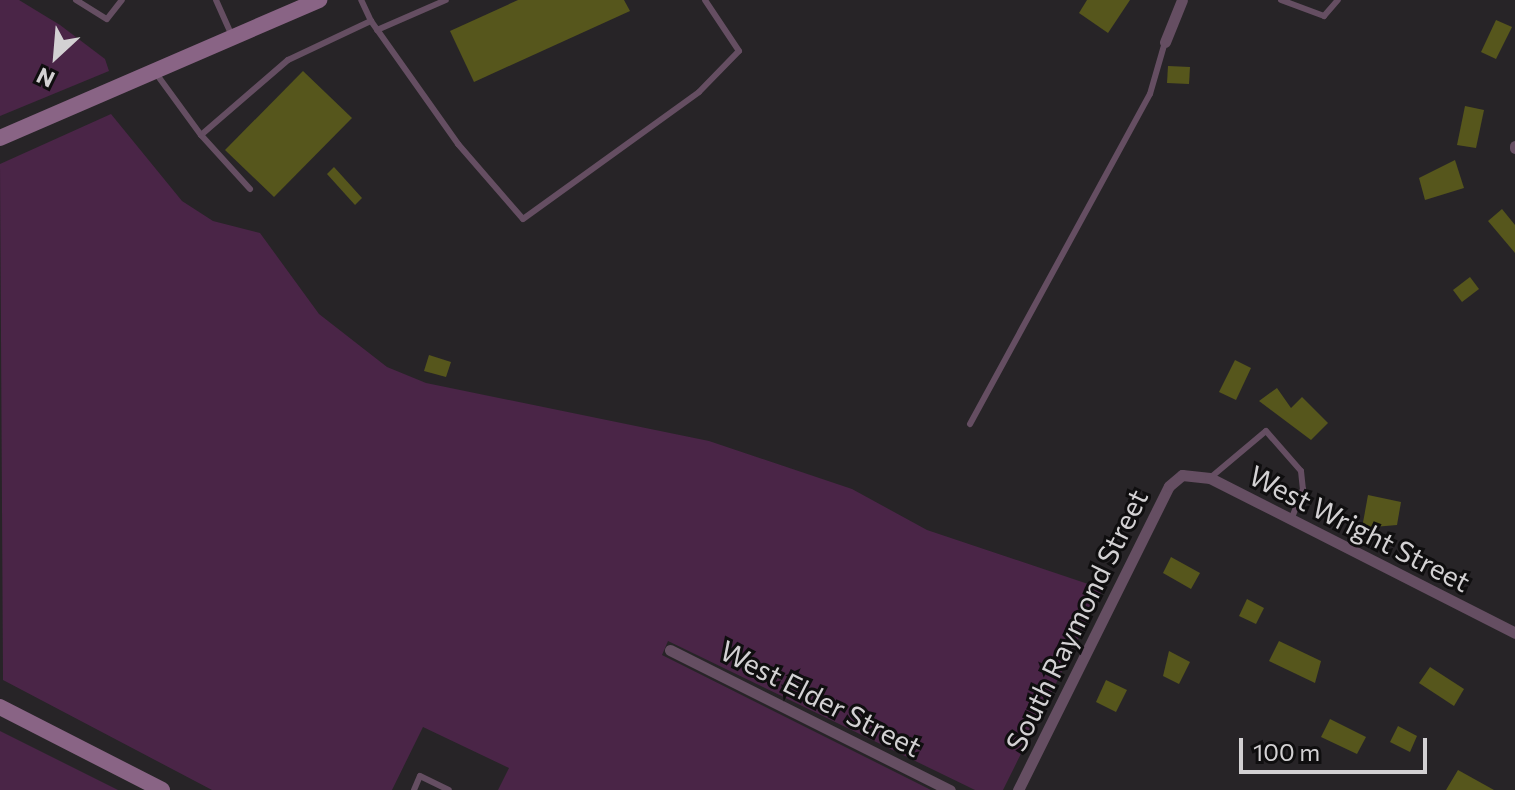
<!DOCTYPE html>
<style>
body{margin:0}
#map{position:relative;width:1515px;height:790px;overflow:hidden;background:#272427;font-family:Commissioner,sans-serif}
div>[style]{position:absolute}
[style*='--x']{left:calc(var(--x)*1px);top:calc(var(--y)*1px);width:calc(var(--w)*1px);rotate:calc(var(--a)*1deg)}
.green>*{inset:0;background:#4a2547}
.building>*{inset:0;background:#56561c}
.lane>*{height:6px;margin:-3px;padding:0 3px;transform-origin:3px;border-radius:3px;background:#654e62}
.street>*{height:11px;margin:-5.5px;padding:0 5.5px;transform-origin:5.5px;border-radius:5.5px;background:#654e62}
.secondary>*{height:16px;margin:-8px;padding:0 8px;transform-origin:8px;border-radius:8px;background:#896485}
span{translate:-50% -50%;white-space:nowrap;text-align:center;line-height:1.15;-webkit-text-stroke:6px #0f0e0f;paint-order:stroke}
.street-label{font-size:28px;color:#d3d1d3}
.north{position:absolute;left:16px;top:16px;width:80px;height:80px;-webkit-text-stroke:6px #0f0e0f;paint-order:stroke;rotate:206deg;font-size:22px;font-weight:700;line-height:32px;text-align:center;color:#d3d1d3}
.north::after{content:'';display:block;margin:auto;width:28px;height:36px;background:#d3d1d3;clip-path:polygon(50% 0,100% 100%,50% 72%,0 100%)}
.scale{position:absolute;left:1239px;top:738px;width:188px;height:36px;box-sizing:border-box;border:4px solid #d3d1d3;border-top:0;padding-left:10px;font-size:24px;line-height:28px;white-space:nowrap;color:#d3d1d3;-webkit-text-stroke:6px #0f0e0f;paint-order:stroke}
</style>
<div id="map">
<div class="green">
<div style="clip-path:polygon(0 0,19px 0,60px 25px,105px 59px,109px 71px,0 116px)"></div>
<div style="clip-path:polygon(111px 114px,182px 201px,213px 221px,260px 233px,319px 314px,387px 367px,426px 383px,709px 441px,852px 489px,927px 530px,1103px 589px,1003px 790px,975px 790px,668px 641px,662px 655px,931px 790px,498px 790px,509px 768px,423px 727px,392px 790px,212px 790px,3px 680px,0 164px)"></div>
<div style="clip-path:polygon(0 731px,118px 790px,0 790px)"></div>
</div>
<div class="building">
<div style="clip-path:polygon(518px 0,624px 0,630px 11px,474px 82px,450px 31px)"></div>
<div style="clip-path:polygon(1087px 0,1130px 0,1108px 33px,1079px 13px)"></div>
<div style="clip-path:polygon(1496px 20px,1512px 27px,1496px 59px,1481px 52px)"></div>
<div style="clip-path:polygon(1168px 66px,1190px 67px,1189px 84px,1167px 83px)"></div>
<div style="clip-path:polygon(303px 71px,352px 118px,274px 197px,225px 150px)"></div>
<div style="clip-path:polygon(1465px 106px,1484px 110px,1476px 148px,1457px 145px)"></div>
<div style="clip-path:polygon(1455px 160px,1464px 188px,1425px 200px,1419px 178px)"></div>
<div style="clip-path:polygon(334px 167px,362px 198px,355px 205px,327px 174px)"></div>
<div style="clip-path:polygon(1502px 209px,1515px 225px,1515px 253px,1488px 221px)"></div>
<div style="clip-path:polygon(1470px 277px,1479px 289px,1462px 302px,1453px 290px)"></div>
<div style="clip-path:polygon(429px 355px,451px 362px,446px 377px,424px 371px)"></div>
<div style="clip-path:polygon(1235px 360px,1251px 368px,1236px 400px,1219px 392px)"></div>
<div style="clip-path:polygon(1277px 388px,1291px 408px,1302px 397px,1328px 423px,1311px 440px,1259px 401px)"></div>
<div style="clip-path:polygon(1368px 495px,1401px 502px,1397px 525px,1362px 528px)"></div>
<div style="clip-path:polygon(1171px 557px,1200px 573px,1191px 589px,1163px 573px)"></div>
<div style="clip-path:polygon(1247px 599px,1264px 608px,1256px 624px,1239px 616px)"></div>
<div style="clip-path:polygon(1279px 641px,1321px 661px,1315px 683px,1269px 661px)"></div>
<div style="clip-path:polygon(1169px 651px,1190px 662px,1179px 684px,1163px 676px)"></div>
<div style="clip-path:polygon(1430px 667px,1464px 689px,1454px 706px,1419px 683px)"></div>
<div style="clip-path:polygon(1106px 680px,1127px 690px,1116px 712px,1096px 702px)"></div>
<div style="clip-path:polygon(1330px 719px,1366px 737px,1357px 754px,1321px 737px)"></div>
<div style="clip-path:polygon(1398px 726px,1417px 736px,1410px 752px,1390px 742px)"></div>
<div style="clip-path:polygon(1458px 770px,1494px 790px,1446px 790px)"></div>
</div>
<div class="lane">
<div style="--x:76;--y:0;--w:36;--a:32"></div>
<div style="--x:107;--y:19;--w:24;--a:-52"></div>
<div style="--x:216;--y:0;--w:37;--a:66"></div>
<div style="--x:1281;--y:0;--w:46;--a:20.4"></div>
<div style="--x:1324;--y:16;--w:21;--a:-49"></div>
<div style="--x:371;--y:21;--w:151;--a:54.7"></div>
<div style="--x:458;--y:144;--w:99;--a:49.1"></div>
<div style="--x:523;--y:219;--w:217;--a:-35.8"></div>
<div style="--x:699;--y:92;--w:57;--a:-45.7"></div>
<div style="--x:739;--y:51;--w:61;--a:-123.7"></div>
<div style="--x:377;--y:30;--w:75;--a:-23.5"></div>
<div style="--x:155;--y:72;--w:78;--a:53.9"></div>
<div style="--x:201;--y:135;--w:115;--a:-40.8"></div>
<div style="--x:288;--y:60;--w:92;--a:-25.2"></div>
<div style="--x:371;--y:21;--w:23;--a:-115"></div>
<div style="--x:201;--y:135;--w:73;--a:47.8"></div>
<div style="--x:970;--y:424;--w:376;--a:-61.4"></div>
<div style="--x:1150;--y:94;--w:54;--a:-73.9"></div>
<div style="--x:1210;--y:478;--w:73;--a:-40"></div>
<div style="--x:1266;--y:431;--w:53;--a:48.8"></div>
<div style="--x:1301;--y:471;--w:18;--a:84"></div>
<div style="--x:1303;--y:489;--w:31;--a:111"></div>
<div style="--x:414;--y:790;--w:15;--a:-67"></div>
<div style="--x:420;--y:776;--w:32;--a:26"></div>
</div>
<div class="street">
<div style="--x:1165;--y:42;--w:45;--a:-68"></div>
<div style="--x:1515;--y:146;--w:2;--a:90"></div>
<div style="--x:670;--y:650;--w:313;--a:26.6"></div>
<div style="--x:1018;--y:790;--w:339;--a:-63.6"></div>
<div style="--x:1169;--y:486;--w:17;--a:-40"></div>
<div style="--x:1182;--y:475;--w:28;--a:6"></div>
<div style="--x:1210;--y:478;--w:342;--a:26.9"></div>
</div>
<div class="secondary">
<div style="--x:0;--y:138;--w:348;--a:-23.4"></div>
<div style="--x:0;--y:707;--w:182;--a:27.1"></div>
</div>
<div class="street-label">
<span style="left:1360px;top:528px;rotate:27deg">West Wright Street</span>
<span style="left:1076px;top:620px;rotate:-64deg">South Raymond Street</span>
<span style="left:821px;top:698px;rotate:27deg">West Elder Street</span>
</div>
<div class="north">N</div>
<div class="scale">100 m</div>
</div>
